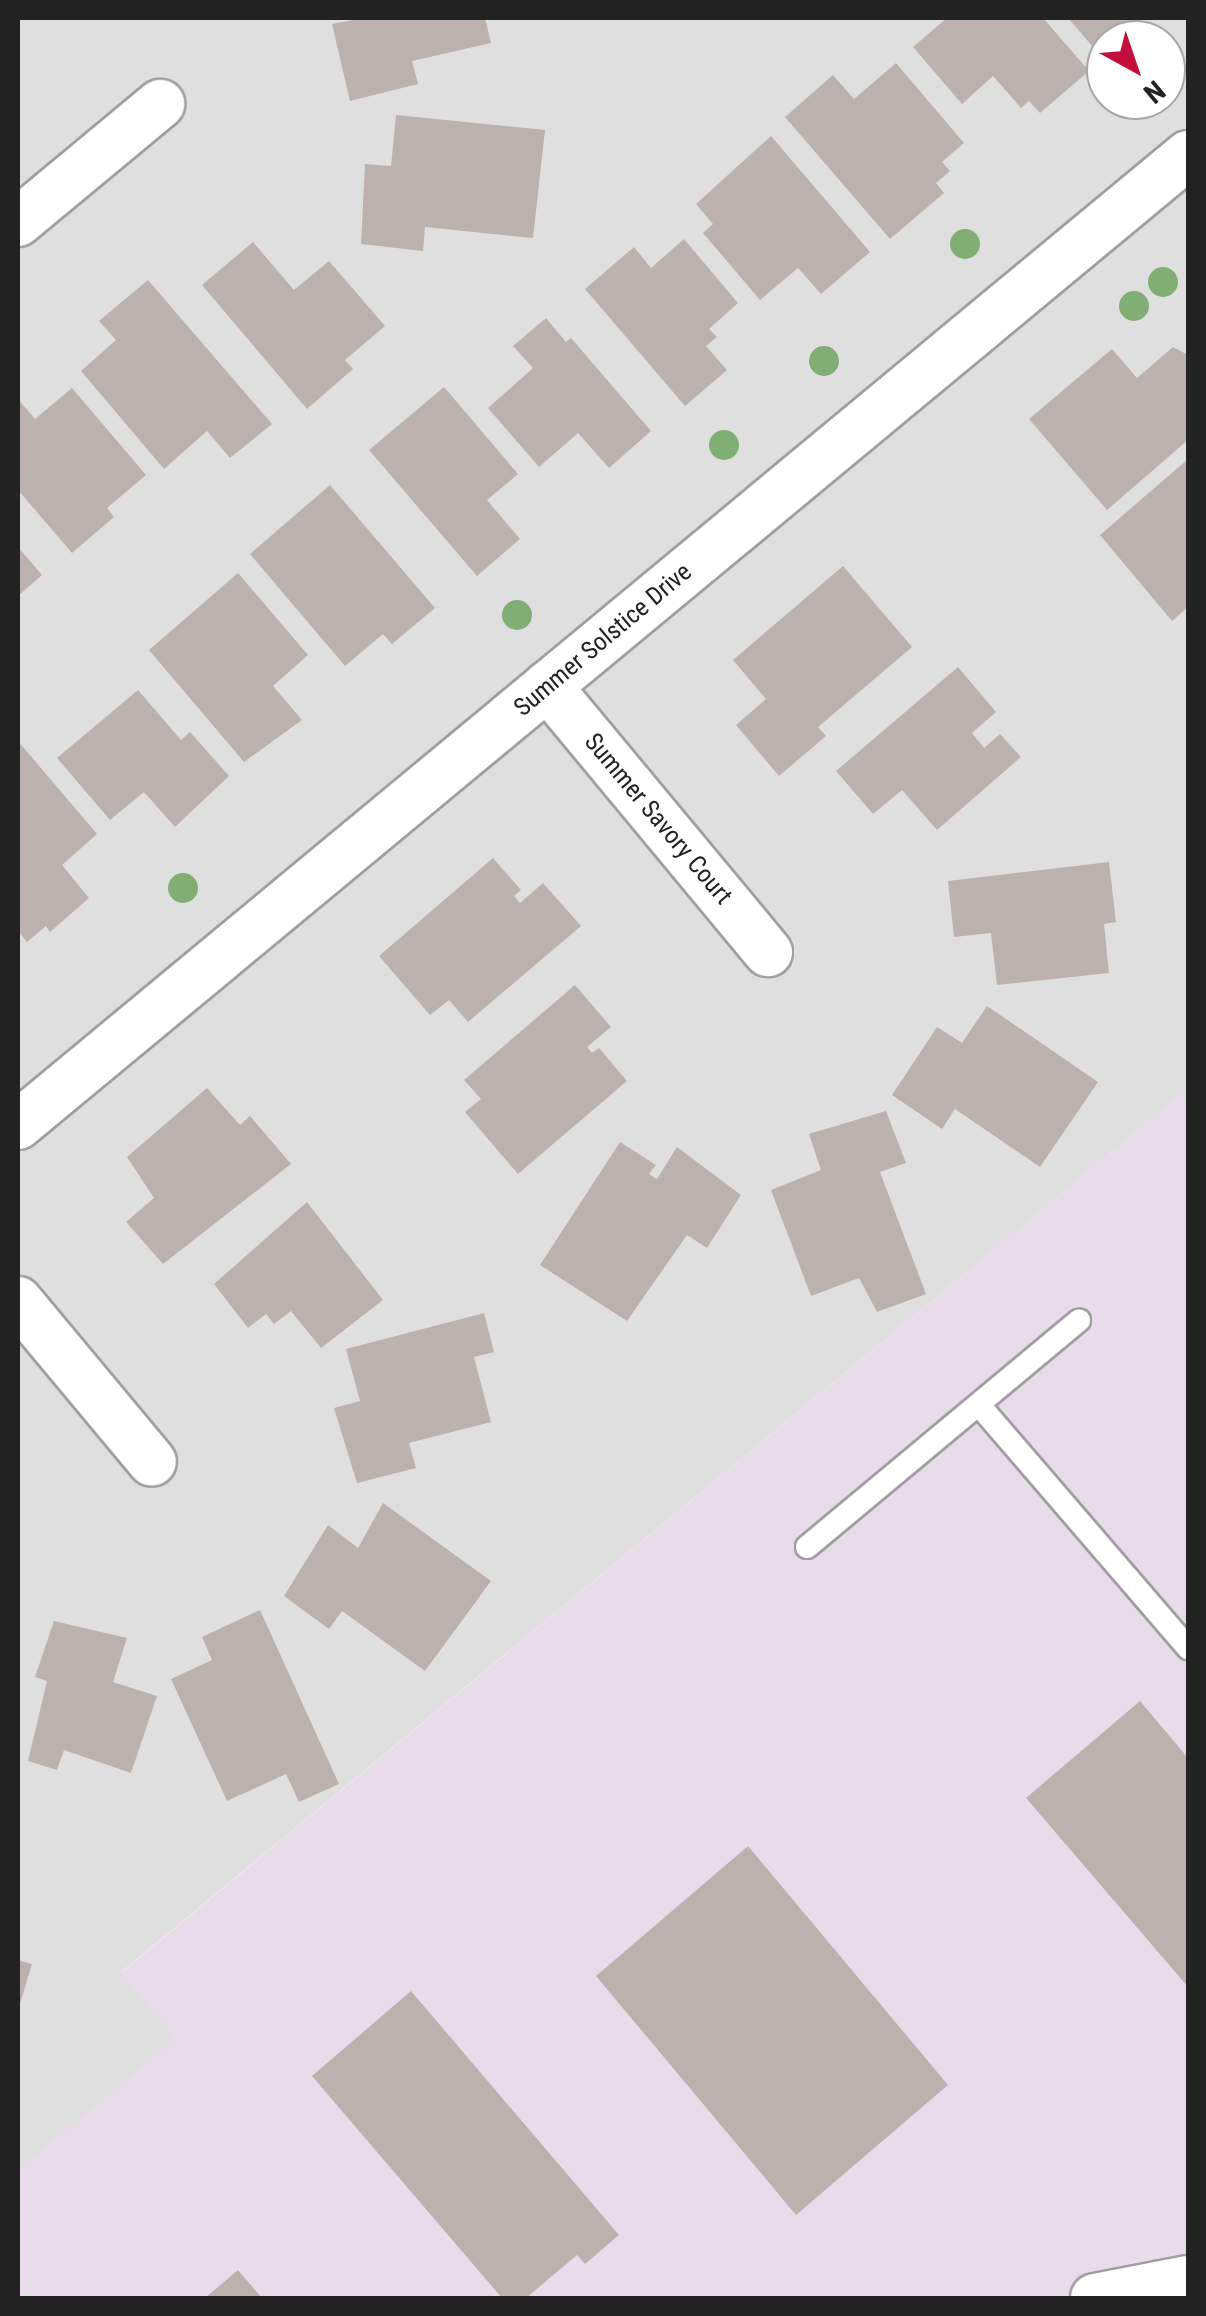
<!DOCTYPE html>
<style>
body{margin:0}
#map{position:relative;width:1206px;height:2316px;overflow:hidden;background:#f1edea;font-family:"Roboto Condensed",sans-serif}
div>[style]{position:absolute}
[style*='--x']{left:calc(var(--x)*1px);top:calc(var(--y)*1px);width:calc(var(--w)*1px);rotate:calc(var(--a)*1deg)}
.residential>*{inset:0;background:#e0dfdf}
.industrial>*{inset:0;background:#e9dcea}
.building>*{inset:0;background:#bbb2af}
.roads{filter:drop-shadow(2px 0 #9f9f9f) drop-shadow(-2px 0 #9f9f9f) drop-shadow(0 2px #9f9f9f) drop-shadow(0 -2px #9f9f9f)}
.service>*{height:22px;margin:-11px;padding:0 11px;transform-origin:11px;border-radius:11px;background:#fff}
.minor>*{height:48px;margin:-24px;padding:0 24px;transform-origin:24px;border-radius:24px;background:#fff}
.trees>*{width:30px;height:30px;margin:-15px;border-radius:50%;background:#81ae75}
span{translate:-50% -50%;white-space:nowrap;text-align:center;line-height:1.15;-webkit-text-stroke:8px #fff;paint-order:stroke}
.street-label{font-size:25px;color:#222}
.frame{position:absolute;inset:0;border:20px solid #222;pointer-events:none}
.north{position:absolute;left:1086px;top:20px;width:100px;height:100px;box-sizing:border-box;background:#fff;border:2px solid #a7a7a7;border-radius:50%;rotate:140deg;font-size:28px;font-weight:700;line-height:40px;text-align:center;color:#222}
.north::after{content:'';display:block;margin:auto;width:35px;height:45px;background:#c40f3c;clip-path:polygon(50% 0,100% 100%,50% 72%,0 100%)}
</style>
<div id="map">
<div class="residential">
<div style="clip-path:polygon(evenodd,18px 18px,1188px 18px,1188px 1089px,121px 1972px,177px 2039px,18px 2171px,18px 18px,1106px 40px,1166px 40px,1166px 100px,1106px 100px,1106px 40px)"></div>
</div>
<div class="industrial">
<div style="clip-path:polygon(1188px 1089px,1188px 2298px,18px 2298px,18px 2171px,176px 2039px,121px 1973px)"></div>
</div>
<div class="building">
<div style="clip-path:polygon(364px 18px,485px 18px,491px 43px,412px 61px,418px 84px,350px 101px,332px 24px)"></div>
<div style="clip-path:polygon(947px 18px,1043px 18px,1089px 71px,1040px 113px,1029px 101px,1021px 108px,993px 76px,962px 104px,913px 47px)"></div>
<div style="clip-path:polygon(1068px 18px,1134px 18px,1142px 27px,1127px 40px,1106px 40px,1106px 62px)"></div>
<div style="clip-path:polygon(896px 63px,964px 143px,942px 162px,950px 171px,936px 183px,944px 193px,890px 239px,785px 117px,833px 75px,854px 99px)"></div>
<div style="clip-path:polygon(396px 115px,545px 130px,533px 238px,425px 227px,423px 251px,361px 244px,365px 164px,391px 166px)"></div>
<div style="clip-path:polygon(771px 136px,870px 252px,821px 294px,798px 268px,760px 300px,703px 233px,713px 224px,696px 204px)"></div>
<div style="clip-path:polygon(684px 239px,738px 303px,709px 329px,717px 337px,706px 346px,727px 370px,685px 406px,585px 289px,634px 247px,651px 268px)"></div>
<div style="clip-path:polygon(253px 242px,294px 290px,329px 261px,385px 326px,345px 360px,353px 369px,307px 409px,202px 285px)"></div>
<div style="clip-path:polygon(148px 280px,272px 424px,230px 458px,207px 431px,164px 469px,81px 371px,116px 340px,99px 321px)"></div>
<div style="clip-path:polygon(546px 318px,566px 342px,571px 338px,651px 431px,609px 468px,578px 433px,539px 467px,488px 408px,533px 368px,513px 346px)"></div>
<div style="clip-path:polygon(1173px 347px,1188px 355px,1188px 440px,1107px 510px,1029px 419px,1112px 349px,1137px 378px)"></div>
<div style="clip-path:polygon(444px 387px,518px 474px,487px 500px,520px 539px,477px 576px,369px 450px)"></div>
<div style="clip-path:polygon(72px 388px,146px 475px,107px 508px,114px 517px,72px 553px,18px 490px,18px 399px,35px 419px)"></div>
<div style="clip-path:polygon(1188px 459px,1188px 607px,1172px 621px,1100px 535px)"></div>
<div style="clip-path:polygon(330px 485px,435px 608px,392px 644px,383px 634px,345px 666px,250px 554px)"></div>
<div style="clip-path:polygon(18px 547px,42px 575px,18px 596px)"></div>
<div style="clip-path:polygon(843px 566px,912px 647px,818px 727px,826px 736px,779px 776px,736px 725px,766px 699px,733px 660px)"></div>
<div style="clip-path:polygon(238px 573px,308px 655px,273px 686px,302px 720px,244px 762px,149px 650px)"></div>
<div style="clip-path:polygon(958px 667px,996px 712px,972px 733px,984px 748px,1000px 734px,1021px 757px,937px 830px,902px 790px,873px 814px,836px 771px)"></div>
<div style="clip-path:polygon(138px 690px,181px 740px,190px 732px,229px 776px,175px 827px,144px 792px,110px 820px,57px 758px)"></div>
<div style="clip-path:polygon(18px 741px,97px 834px,62px 865px,89px 898px,50px 932px,46px 926px,27px 942px,18px 931px)"></div>
<div style="clip-path:polygon(493px 858px,521px 890px,514px 896px,520px 903px,543px 883px,581px 926px,468px 1022px,449px 1000px,430px 1015px,379px 956px)"></div>
<div style="clip-path:polygon(1109px 862px,1116px 922px,1104px 924px,1109px 973px,997px 985px,991px 933px,954px 937px,948px 881px)"></div>
<div style="clip-path:polygon(575px 985px,611px 1027px,587px 1047px,592px 1053px,599px 1048px,627px 1081px,518px 1174px,465px 1112px,481px 1099px,464px 1080px)"></div>
<div style="clip-path:polygon(987px 1006px,1098px 1082px,1040px 1167px,955px 1109px,942px 1129px,892px 1095px,937px 1027px,962px 1043px)"></div>
<div style="clip-path:polygon(207px 1088px,240px 1125px,250px 1116px,291px 1164px,163px 1264px,126px 1222px,154px 1198px,127px 1157px)"></div>
<div style="clip-path:polygon(886px 1111px,906px 1163px,880px 1172px,926px 1294px,877px 1312px,859px 1278px,811px 1296px,771px 1190px,821px 1170px,809px 1134px)"></div>
<div style="clip-path:polygon(620px 1142px,656px 1165px,649px 1174px,657px 1179px,677px 1147px,741px 1195px,707px 1248px,687px 1235px,627px 1321px,540px 1265px)"></div>
<div style="clip-path:polygon(307px 1202px,383px 1300px,321px 1348px,291px 1311px,274px 1324px,266px 1314px,248px 1328px,214px 1284px)"></div>
<div style="clip-path:polygon(484px 1313px,494px 1352px,474px 1357px,491px 1422px,409px 1443px,416px 1468px,357px 1483px,334px 1408px,360px 1401px,346px 1349px)"></div>
<div style="clip-path:polygon(383px 1503px,491px 1581px,425px 1671px,342px 1611px,329px 1629px,284px 1596px,328px 1525px,358px 1548px)"></div>
<div style="clip-path:polygon(260px 1610px,339px 1784px,299px 1802px,286px 1774px,227px 1801px,171px 1679px,212px 1660px,202px 1637px)"></div>
<div style="clip-path:polygon(54px 1621px,127px 1638px,113px 1682px,157px 1696px,131px 1773px,64px 1750px,57px 1770px,28px 1761px,47px 1681px,35px 1677px)"></div>
<div style="clip-path:polygon(1140px 1701px,1188px 1758px,1188px 1987px,1026px 1798px)"></div>
<div style="clip-path:polygon(748px 1846px,948px 2085px,796px 2215px,596px 1976px)"></div>
<div style="clip-path:polygon(18px 1960px,32px 1964px,18px 2010px)"></div>
<div style="clip-path:polygon(411px 1991px,619px 2235px,585px 2264px,577px 2255px,526px 2298px,502px 2298px,312px 2076px)"></div>
<div style="clip-path:polygon(238px 2270px,262px 2298px,205px 2298px)"></div>
</div>
<div class="roads">
<div class="service">
<div style="--x:979;--y:1405;--w:321;--a:49.3"></div>
<div style="--x:807;--y:1547;--w:354;--a:-39.8"></div>
</div>
<div class="minor">
<div style="--x:18;--y:222;--w:185;--a:-39.7"></div>
<div style="--x:547;--y:686;--w:346;--a:50.3"></div>
<div style="--x:18;--y:1125;--w:1520;--a:-39.66"></div>
<div style="--x:18;--y:1301;--w:209;--a:50.2"></div>
<div style="--x:1095;--y:2298;--w:95;--a:-11"></div>
</div>
</div>
<div class="trees">
<div style="left:965px;top:244px"></div>
<div style="left:1163px;top:282px"></div>
<div style="left:1134px;top:306px"></div>
<div style="left:824px;top:361px"></div>
<div style="left:724px;top:445px"></div>
<div style="left:517px;top:615px"></div>
<div style="left:183px;top:888px"></div>
</div>
<div class="street-label">
<span style="left:603px;top:640px;rotate:-40deg">Summer Solstice Drive</span>
<span style="left:658px;top:819px;rotate:50deg">Summer Savory Court</span>
</div>
<div class="frame"></div>
<div class="north">N</div>
</div>
